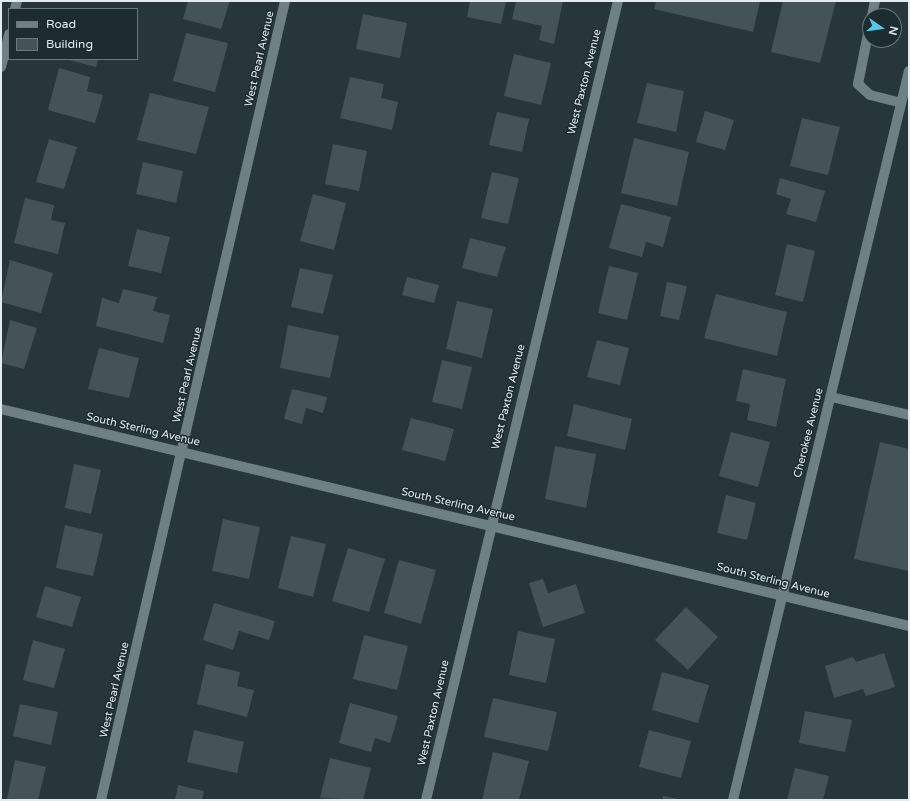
<!DOCTYPE html>
<style>
body{margin:0}
#map{position:relative;width:910px;height:801px;overflow:hidden;background:#27363a;font-family:"Varela Round",sans-serif}
div>[style]{position:absolute}
[style*='--x']{left:calc(var(--x)*1px);top:calc(var(--y)*1px);width:calc(var(--w)*1px);rotate:calc(var(--a)*1deg)}
.building>*{inset:0;background:#435357}
.service>*{height:10px;margin:-5px;padding:0 5px;transform-origin:5px;border-radius:5px;background:#6f8084}
.minor>*{height:10px;margin:-5px;padding:0 5px;transform-origin:5px;border-radius:5px;background:#6f8084}
span{translate:-50% -50%;white-space:nowrap;text-align:center;line-height:1.15;-webkit-text-stroke:3px #1d2c30;paint-order:stroke}
.street-label{font-size:11px;color:#e2ebee}
.frame{position:absolute;inset:0;border:2px solid #e2ebee;pointer-events:none}
.legend{position:absolute;left:8px;top:8px;width:130px;height:52px;box-sizing:border-box;background:#1d2c30;border:1px solid #6c787c;margin:0;padding:5px 7px;list-style:none;font-size:12px;color:#e2ebee}
.legend li{display:flex;align-items:center;gap:8px;height:20px}
.legend b{width:20px;border:1px solid #6c787c}
.north{position:absolute;left:862px;top:8px;width:40px;height:40px;box-sizing:border-box;background:#1d2c30;border:1px solid #6c787c;border-radius:50%;rotate:103deg;font-size:11px;font-weight:700;line-height:16px;text-align:center;color:#e2ebee}
.north::after{content:'';display:block;margin:auto;width:14px;height:18px;background:#58c8e4;clip-path:polygon(50% 0,100% 100%,50% 72%,0 100%)}
</style>
<div id="map">
<div class="building">
<div style="clip-path:polygon(188px 1px,230px 1px,221px 29px,183px 19px)"></div>
<div style="clip-path:polygon(470px 1px,506px 1px,501px 24px,467px 17px)"></div>
<div style="clip-path:polygon(516px 1px,563px 1px,554px 44px,539px 40px,542px 26px,512px 19px)"></div>
<div style="clip-path:polygon(656px 1px,760px 1px,753px 32px,654px 9px)"></div>
<div style="clip-path:polygon(783px 1px,836px 1px,820px 63px,771px 52px)"></div>
<div style="clip-path:polygon(363px 14px,407px 23px,400px 58px,356px 49px)"></div>
<div style="clip-path:polygon(186px 33px,228px 43px,215px 92px,173px 81px)"></div>
<div style="clip-path:polygon(514px 54px,551px 63px,541px 105px,504px 96px)"></div>
<div style="clip-path:polygon(65px 59px,98px 59px,96px 67px)"></div>
<div style="clip-path:polygon(59px 68px,90px 77px,87px 91px,103px 95px,95px 123px,48px 110px)"></div>
<div style="clip-path:polygon(350px 77px,384px 84px,381px 98px,398px 102px,392px 130px,340px 118px)"></div>
<div style="clip-path:polygon(647px 83px,684px 91px,676px 132px,637px 123px)"></div>
<div style="clip-path:polygon(150px 93px,209px 107px,196px 154px,137px 140px)"></div>
<div style="clip-path:polygon(705px 111px,734px 120px,725px 150px,696px 142px)"></div>
<div style="clip-path:polygon(497px 112px,529px 119px,522px 152px,489px 145px)"></div>
<div style="clip-path:polygon(802px 118px,840px 127px,828px 175px,790px 166px)"></div>
<div style="clip-path:polygon(634px 138px,689px 152px,677px 206px,621px 193px)"></div>
<div style="clip-path:polygon(49px 139px,77px 147px,64px 189px,36px 182px)"></div>
<div style="clip-path:polygon(333px 144px,367px 151px,359px 191px,325px 184px)"></div>
<div style="clip-path:polygon(143px 162px,183px 171px,176px 203px,136px 194px)"></div>
<div style="clip-path:polygon(492px 172px,519px 178px,508px 224px,481px 218px)"></div>
<div style="clip-path:polygon(780px 178px,825px 191px,816px 222px,786px 214px,791px 199px,776px 194px)"></div>
<div style="clip-path:polygon(313px 194px,346px 203px,334px 250px,300px 241px)"></div>
<div style="clip-path:polygon(25px 198px,54px 205px,51px 220px,65px 223px,58px 254px,14px 243px)"></div>
<div style="clip-path:polygon(621px 204px,671px 217px,663px 247px,646px 242px,642px 257px,609px 248px)"></div>
<div style="clip-path:polygon(137px 229px,170px 237px,161px 273px,128px 266px)"></div>
<div style="clip-path:polygon(470px 238px,506px 247px,497px 277px,462px 268px)"></div>
<div style="clip-path:polygon(787px 244px,815px 251px,803px 302px,775px 295px)"></div>
<div style="clip-path:polygon(10px 260px,53px 273px,41px 313px,1px 302px)"></div>
<div style="clip-path:polygon(609px 266px,638px 273px,627px 320px,598px 313px)"></div>
<div style="clip-path:polygon(300px 268px,333px 275px,323px 314px,291px 307px)"></div>
<div style="clip-path:polygon(407px 277px,439px 285px,434px 303px,402px 295px)"></div>
<div style="clip-path:polygon(667px 282px,687px 286px,679px 320px,660px 316px)"></div>
<div style="clip-path:polygon(123px 289px,157px 297px,153px 311px,170px 315px,163px 343px,96px 326px,102px 298px,119px 303px)"></div>
<div style="clip-path:polygon(716px 294px,787px 312px,777px 356px,704px 338px)"></div>
<div style="clip-path:polygon(457px 301px,493px 309px,482px 358px,446px 349px)"></div>
<div style="clip-path:polygon(10px 320px,37px 328px,24px 369px,1px 363px)"></div>
<div style="clip-path:polygon(288px 325px,339px 336px,330px 378px,280px 368px)"></div>
<div style="clip-path:polygon(597px 340px,629px 348px,620px 385px,587px 377px)"></div>
<div style="clip-path:polygon(99px 348px,139px 358px,129px 398px,88px 389px)"></div>
<div style="clip-path:polygon(442px 360px,472px 367px,462px 409px,432px 402px)"></div>
<div style="clip-path:polygon(743px 369px,786px 379px,776px 427px,747px 420px,750px 404px,736px 401px)"></div>
<div style="clip-path:polygon(292px 389px,327px 397px,323px 413px,306px 408px,302px 424px,284px 419px)"></div>
<div style="clip-path:polygon(574px 404px,632px 419px,625px 450px,567px 436px)"></div>
<div style="clip-path:polygon(411px 418px,454px 429px,445px 461px,402px 450px)"></div>
<div style="clip-path:polygon(731px 432px,770px 442px,758px 487px,719px 476px)"></div>
<div style="clip-path:polygon(880px 442px,909px 449px,909px 571px,854px 559px)"></div>
<div style="clip-path:polygon(555px 446px,596px 454px,586px 508px,545px 499px)"></div>
<div style="clip-path:polygon(74px 464px,101px 470px,91px 514px,65px 508px)"></div>
<div style="clip-path:polygon(726px 495px,756px 503px,747px 540px,717px 533px)"></div>
<div style="clip-path:polygon(223px 519px,260px 527px,249px 579px,212px 571px)"></div>
<div style="clip-path:polygon(65px 525px,103px 534px,93px 576px,56px 568px)"></div>
<div style="clip-path:polygon(291px 536px,326px 544px,313px 597px,278px 588px)"></div>
<div style="clip-path:polygon(348px 548px,385px 559px,369px 612px,332px 601px)"></div>
<div style="clip-path:polygon(399px 560px,436px 570px,421px 624px,384px 613px)"></div>
<div style="clip-path:polygon(543px 579px,548px 593px,576px 584px,585px 613px,543px 627px,529px 583px)"></div>
<div style="clip-path:polygon(45px 586px,81px 597px,72px 627px,36px 617px)"></div>
<div style="clip-path:polygon(214px 603px,275px 621px,269px 640px,239px 631px,233px 650px,203px 640px)"></div>
<div style="clip-path:polygon(686px 607px,718px 637px,688px 670px,655px 640px)"></div>
<div style="clip-path:polygon(518px 631px,555px 639px,546px 683px,509px 675px)"></div>
<div style="clip-path:polygon(364px 635px,408px 646px,397px 690px,353px 679px)"></div>
<div style="clip-path:polygon(33px 640px,65px 649px,54px 688px,23px 680px)"></div>
<div style="clip-path:polygon(884px 653px,895px 687px,866px 696px,863px 689px,834px 698px,825px 666px,853px 657px,856px 662px)"></div>
<div style="clip-path:polygon(206px 664px,240px 672px,237px 686px,254px 690px,247px 717px,197px 704px)"></div>
<div style="clip-path:polygon(662px 672px,709px 685px,698px 723px,652px 710px)"></div>
<div style="clip-path:polygon(493px 698px,557px 712px,548px 751px,484px 737px)"></div>
<div style="clip-path:polygon(350px 703px,398px 716px,390px 743px,375px 738px,371px 752px,339px 743px)"></div>
<div style="clip-path:polygon(20px 704px,58px 712px,51px 745px,13px 736px)"></div>
<div style="clip-path:polygon(805px 711px,852px 720px,845px 752px,799px 743px)"></div>
<div style="clip-path:polygon(194px 730px,244px 742px,237px 773px,187px 762px)"></div>
<div style="clip-path:polygon(649px 730px,691px 741px,681px 778px,639px 767px)"></div>
<div style="clip-path:polygon(493px 752px,529px 761px,519px 800px,482px 800px)"></div>
<div style="clip-path:polygon(330px 758px,371px 768px,363px 800px,320px 798px)"></div>
<div style="clip-path:polygon(15px 760px,46px 767px,38px 800px,7px 799px)"></div>
<div style="clip-path:polygon(795px 768px,829px 776px,823px 800px,787px 800px)"></div>
<div style="clip-path:polygon(178px 785px,204px 791px,202px 800px,175px 800px)"></div>
<div style="clip-path:polygon(663px 796px,678px 799px,678px 800px,663px 800px)"></div>
</div>
<div class="service">
<div style="--x:872;--y:16;--w:15;--a:-79"></div>
<div style="--x:870;--y:24;--w:61;--a:101.3"></div>
<div style="--x:858;--y:84;--w:16;--a:43"></div>
<div style="--x:870;--y:95;--w:32;--a:14"></div>
<div style="--x:831;--y:397;--w:80;--a:13"></div>
</div>
<div class="minor">
<div style="--x:15;--y:9;--w:8;--a:-76"></div>
<div style="--x:1;--y:67;--w:34;--a:-76"></div>
<div style="--x:1;--y:409;--w:934;--a:13.44"></div>
<div style="--x:101;--y:800;--w:820;--a:-77.03"></div>
<div style="--x:426;--y:800;--w:822;--a:-76.49"></div>
<div style="--x:733;--y:800;--w:750;--a:-76.43"></div>
</div>
<div class="street-label">
<span style="left:260px;top:59px;rotate:-77deg">West Pearl Avenue</span>
<span style="left:585px;top:82px;rotate:-76deg">West Paxton Avenue</span>
<span style="left:188px;top:375px;rotate:-77deg">West Pearl Avenue</span>
<span style="left:509px;top:397px;rotate:-76deg">West Paxton Avenue</span>
<span style="left:143px;top:430px;rotate:13deg">South Sterling Avenue</span>
<span style="left:809px;top:433px;rotate:-76deg">Cherokee Avenue</span>
<span style="left:458px;top:505px;rotate:13deg">South Sterling Avenue</span>
<span style="left:773px;top:581px;rotate:14deg">South Sterling Avenue</span>
<span style="left:115px;top:690px;rotate:-77deg">West Pearl Avenue</span>
<span style="left:434px;top:713px;rotate:-77deg">West Paxton Avenue</span>
</div>
<div class="frame"></div>
<ul class="legend">
<li><b style="height:5px;background:#6f8084"></b>Road</li>
<li><b style="height:11px;background:#435357"></b>Building</li>
</ul>
<div class="north">N</div>
</div>
